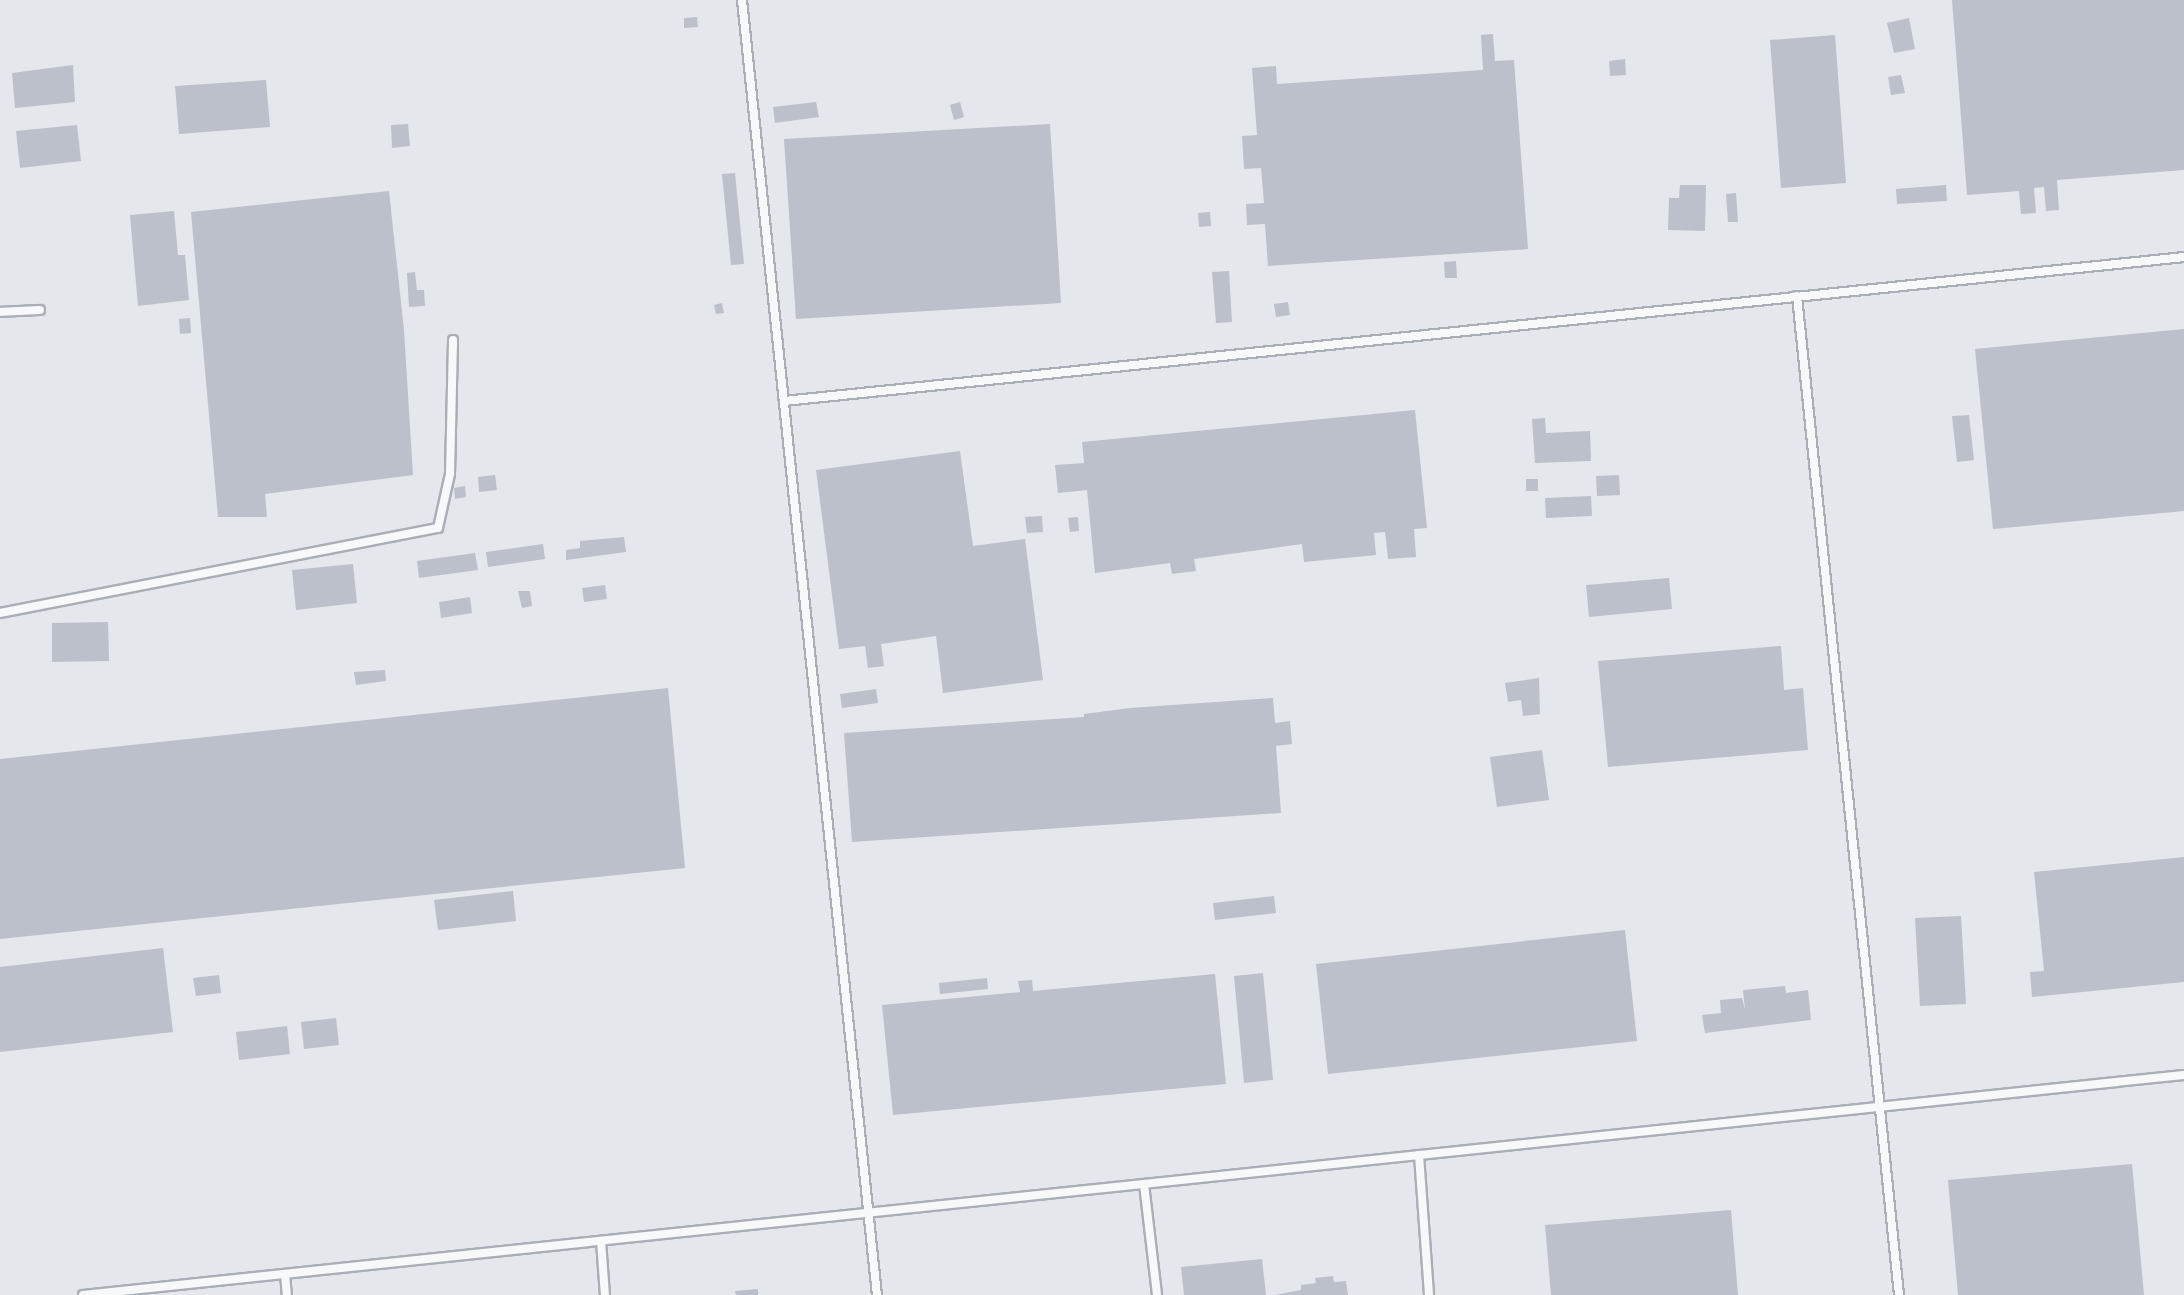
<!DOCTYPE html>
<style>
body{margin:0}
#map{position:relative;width:2184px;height:1295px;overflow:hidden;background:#e4e7ec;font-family:"Open Sans",sans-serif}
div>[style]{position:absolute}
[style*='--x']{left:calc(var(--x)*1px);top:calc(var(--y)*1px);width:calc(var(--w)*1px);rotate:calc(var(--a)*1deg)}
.building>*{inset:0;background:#bbc0ca}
.roads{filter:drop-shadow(2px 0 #a9aeb7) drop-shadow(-2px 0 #a9aeb7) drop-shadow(0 2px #a9aeb7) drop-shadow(0 -2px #a9aeb7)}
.service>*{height:8px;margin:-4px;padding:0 4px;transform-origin:4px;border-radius:4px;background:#f7f8fa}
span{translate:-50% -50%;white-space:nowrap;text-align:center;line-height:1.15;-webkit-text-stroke:7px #f4f6f9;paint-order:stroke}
</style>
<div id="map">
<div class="building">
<div style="clip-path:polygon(1952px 0,2184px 0,2184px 170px,2057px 180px,2059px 210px,2046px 211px,2044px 187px,2034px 188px,2036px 213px,2021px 214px,2019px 191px,1967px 195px)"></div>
<div style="clip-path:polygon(697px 17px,698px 27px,684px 28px,684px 18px)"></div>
<div style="clip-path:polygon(1909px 18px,1915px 49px,1894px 53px,1887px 23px)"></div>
<div style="clip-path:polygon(1493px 34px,1495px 61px,1514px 60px,1528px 249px,1268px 266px,1265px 224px,1247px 225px,1246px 204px,1264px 203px,1261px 168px,1244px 169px,1242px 136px,1257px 135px,1252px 68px,1276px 66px,1277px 84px,1483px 70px,1481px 35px)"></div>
<div style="clip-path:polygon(1835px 35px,1846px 183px,1781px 188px,1770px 40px)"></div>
<div style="clip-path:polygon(1625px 59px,1626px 75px,1610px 76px,1609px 61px)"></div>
<div style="clip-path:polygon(73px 65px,75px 102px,15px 108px,12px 73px)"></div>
<div style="clip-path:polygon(1901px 75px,1905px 93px,1891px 95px,1888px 77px)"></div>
<div style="clip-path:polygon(266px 80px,270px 127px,179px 134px,175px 86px)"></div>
<div style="clip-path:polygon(816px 102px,819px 117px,775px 123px,773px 107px)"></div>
<div style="clip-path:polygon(960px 102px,964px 117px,954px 120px,950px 105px)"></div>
<div style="clip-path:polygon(408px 124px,410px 146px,392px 148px,391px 125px)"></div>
<div style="clip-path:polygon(1050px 124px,1061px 303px,796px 319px,784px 139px)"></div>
<div style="clip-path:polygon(77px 125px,81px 161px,20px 168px,16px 131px)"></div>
<div style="clip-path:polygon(735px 173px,744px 264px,731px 265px,722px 174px)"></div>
<div style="clip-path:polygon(1680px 185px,1706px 185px,1705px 231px,1668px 230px,1669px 198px,1679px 198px)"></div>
<div style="clip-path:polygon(1946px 185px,1947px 201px,1897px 204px,1896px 189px)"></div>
<div style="clip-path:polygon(389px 191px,404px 330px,413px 475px,265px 494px,267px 517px,218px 517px,191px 212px)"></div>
<div style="clip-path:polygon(1736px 193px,1738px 222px,1728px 222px,1726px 194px)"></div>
<div style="clip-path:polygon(174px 211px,178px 255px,185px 255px,189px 300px,138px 306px,130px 215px)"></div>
<div style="clip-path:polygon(1210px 212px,1211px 226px,1199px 227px,1198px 213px)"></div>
<div style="clip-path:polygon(1456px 261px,1457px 278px,1445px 278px,1444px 262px)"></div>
<div style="clip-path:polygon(1229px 271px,1232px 322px,1216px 323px,1212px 272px)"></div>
<div style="clip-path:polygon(415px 272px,417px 290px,424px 290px,425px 306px,409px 307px,407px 273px)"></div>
<div style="clip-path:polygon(1288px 302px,1290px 315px,1276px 317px,1274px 304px)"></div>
<div style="clip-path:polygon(722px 303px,724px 313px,716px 314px,714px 305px)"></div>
<div style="clip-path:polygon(190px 318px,191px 333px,180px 334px,179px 319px)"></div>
<div style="clip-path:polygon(2184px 329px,2184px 511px,1993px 529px,1975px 349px)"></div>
<div style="clip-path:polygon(1415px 410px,1427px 528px,1414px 529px,1416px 557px,1388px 559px,1385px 532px,1374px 533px,1376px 555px,1304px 562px,1302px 544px,1194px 559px,1196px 571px,1172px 574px,1170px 563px,1095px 573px,1087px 490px,1058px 493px,1055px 465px,1084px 463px,1082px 442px)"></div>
<div style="clip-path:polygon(1969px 415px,1974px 460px,1957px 462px,1952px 416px)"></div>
<div style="clip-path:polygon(1545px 418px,1546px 433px,1590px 431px,1591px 461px,1535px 463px,1532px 419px)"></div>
<div style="clip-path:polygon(960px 451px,973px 546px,1025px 539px,1043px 680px,943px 693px,936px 636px,881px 644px,884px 666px,868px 668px,865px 646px,839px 649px,816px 470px)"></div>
<div style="clip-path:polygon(495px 475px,497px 490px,479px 492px,478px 477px)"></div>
<div style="clip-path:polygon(1619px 475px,1620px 495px,1597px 496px,1596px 476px)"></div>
<div style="clip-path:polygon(1526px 479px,1538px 479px,1538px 491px,1526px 491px)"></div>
<div style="clip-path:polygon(465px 486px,466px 497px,455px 499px,454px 488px)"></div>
<div style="clip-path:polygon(1591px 496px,1592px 516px,1546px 518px,1545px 498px)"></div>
<div style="clip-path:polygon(1042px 516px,1043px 532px,1027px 533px,1025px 517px)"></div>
<div style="clip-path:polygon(1078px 517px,1079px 531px,1070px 532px,1068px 518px)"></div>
<div style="clip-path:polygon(624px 537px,626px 552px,566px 560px,566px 550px,580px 548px,580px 541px)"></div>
<div style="clip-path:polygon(543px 544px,545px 559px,488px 567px,486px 552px)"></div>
<div style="clip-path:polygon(475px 553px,478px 570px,419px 578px,417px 561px)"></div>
<div style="clip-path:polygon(353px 564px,357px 603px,296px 610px,292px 570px)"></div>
<div style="clip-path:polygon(1669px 578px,1672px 609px,1589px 617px,1586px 585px)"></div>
<div style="clip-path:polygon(605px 585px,607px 599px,584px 602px,582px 588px)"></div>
<div style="clip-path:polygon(518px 591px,530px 591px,532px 606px,522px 608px)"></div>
<div style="clip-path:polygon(470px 597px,472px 613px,441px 618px,439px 602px)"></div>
<div style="clip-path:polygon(108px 622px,109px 661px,52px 662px,52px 623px)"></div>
<div style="clip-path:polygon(1781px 646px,1784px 690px,1803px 688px,1808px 750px,1608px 767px,1598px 661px)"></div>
<div style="clip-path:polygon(385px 670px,386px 681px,356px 685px,354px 672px)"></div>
<div style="clip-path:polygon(1539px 678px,1540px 714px,1523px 716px,1521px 700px,1508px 702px,1505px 683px)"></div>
<div style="clip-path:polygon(668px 688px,685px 868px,0 939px,0 759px)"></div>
<div style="clip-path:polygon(876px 689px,878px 703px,842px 708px,840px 694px)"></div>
<div style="clip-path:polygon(1273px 698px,1275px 723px,1290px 721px,1292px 744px,1276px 746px,1281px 813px,852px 842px,844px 733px,1084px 717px,1084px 714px,1130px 708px)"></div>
<div style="clip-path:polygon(1542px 750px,1549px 800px,1497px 807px,1490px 757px)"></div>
<div style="clip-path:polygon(2184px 857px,2184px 982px,2032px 997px,2030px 972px,2044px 971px,2034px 872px)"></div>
<div style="clip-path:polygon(513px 891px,516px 921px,438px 930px,434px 900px)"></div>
<div style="clip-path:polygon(1274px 896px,1276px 913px,1215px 920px,1213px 903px)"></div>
<div style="clip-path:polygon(1961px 916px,1966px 1004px,1920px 1006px,1915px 918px)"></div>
<div style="clip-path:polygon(1625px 930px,1637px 1041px,1328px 1074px,1316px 964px)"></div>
<div style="clip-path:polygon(163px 948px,173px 1032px,0 1052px,0 967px)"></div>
<div style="clip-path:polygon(1263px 973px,1273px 1080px,1244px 1083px,1234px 976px)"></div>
<div style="clip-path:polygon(1215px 974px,1226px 1084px,893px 1115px,882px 1005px,1020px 992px,1018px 981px,1032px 980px,1033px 991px)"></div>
<div style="clip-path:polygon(219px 975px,221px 993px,196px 996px,193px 978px)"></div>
<div style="clip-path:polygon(987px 978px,988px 989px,940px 994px,939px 983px)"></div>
<div style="clip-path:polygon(1785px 986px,1786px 993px,1808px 990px,1811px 1020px,1705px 1033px,1702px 1015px,1721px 1013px,1720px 1000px,1742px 998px,1745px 1010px,1743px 990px)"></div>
<div style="clip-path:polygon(336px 1018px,339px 1045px,304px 1049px,301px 1022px)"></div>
<div style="clip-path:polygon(287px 1026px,290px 1054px,239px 1060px,236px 1032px)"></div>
<div style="clip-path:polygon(2132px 1164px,2144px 1295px,1958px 1295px,1948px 1180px)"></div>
<div style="clip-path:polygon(1731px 1210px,1738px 1295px,1551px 1295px,1545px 1225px)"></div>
<div style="clip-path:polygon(1262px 1259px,1266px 1295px,1184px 1295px,1181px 1267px)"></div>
<div style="clip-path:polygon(1333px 1276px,1334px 1282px,1346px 1281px,1348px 1295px,1275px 1295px,1301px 1290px,1301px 1285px,1316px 1283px,1315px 1278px)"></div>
<div style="clip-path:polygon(758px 1289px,758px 1295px,736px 1295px,735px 1291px)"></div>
</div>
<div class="roads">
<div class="service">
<div style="--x:742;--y:0;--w:1302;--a:84.05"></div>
<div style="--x:1797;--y:296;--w:1004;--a:84.17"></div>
<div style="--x:0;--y:312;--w:40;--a:-2.9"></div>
<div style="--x:784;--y:401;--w:1407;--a:-5.87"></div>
<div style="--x:0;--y:613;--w:446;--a:-11"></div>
<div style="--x:438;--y:528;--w:55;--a:-77.5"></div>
<div style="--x:450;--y:474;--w:134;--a:-88.7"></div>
<div style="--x:1419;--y:1155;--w:140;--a:85.9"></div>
<div style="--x:1144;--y:1184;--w:112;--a:83.3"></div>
<div style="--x:601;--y:1241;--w:54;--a:85.8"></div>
<div style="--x:285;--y:1274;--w:21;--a:85"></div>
<div style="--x:83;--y:1295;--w:2112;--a:-5.98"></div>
</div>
</div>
</div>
